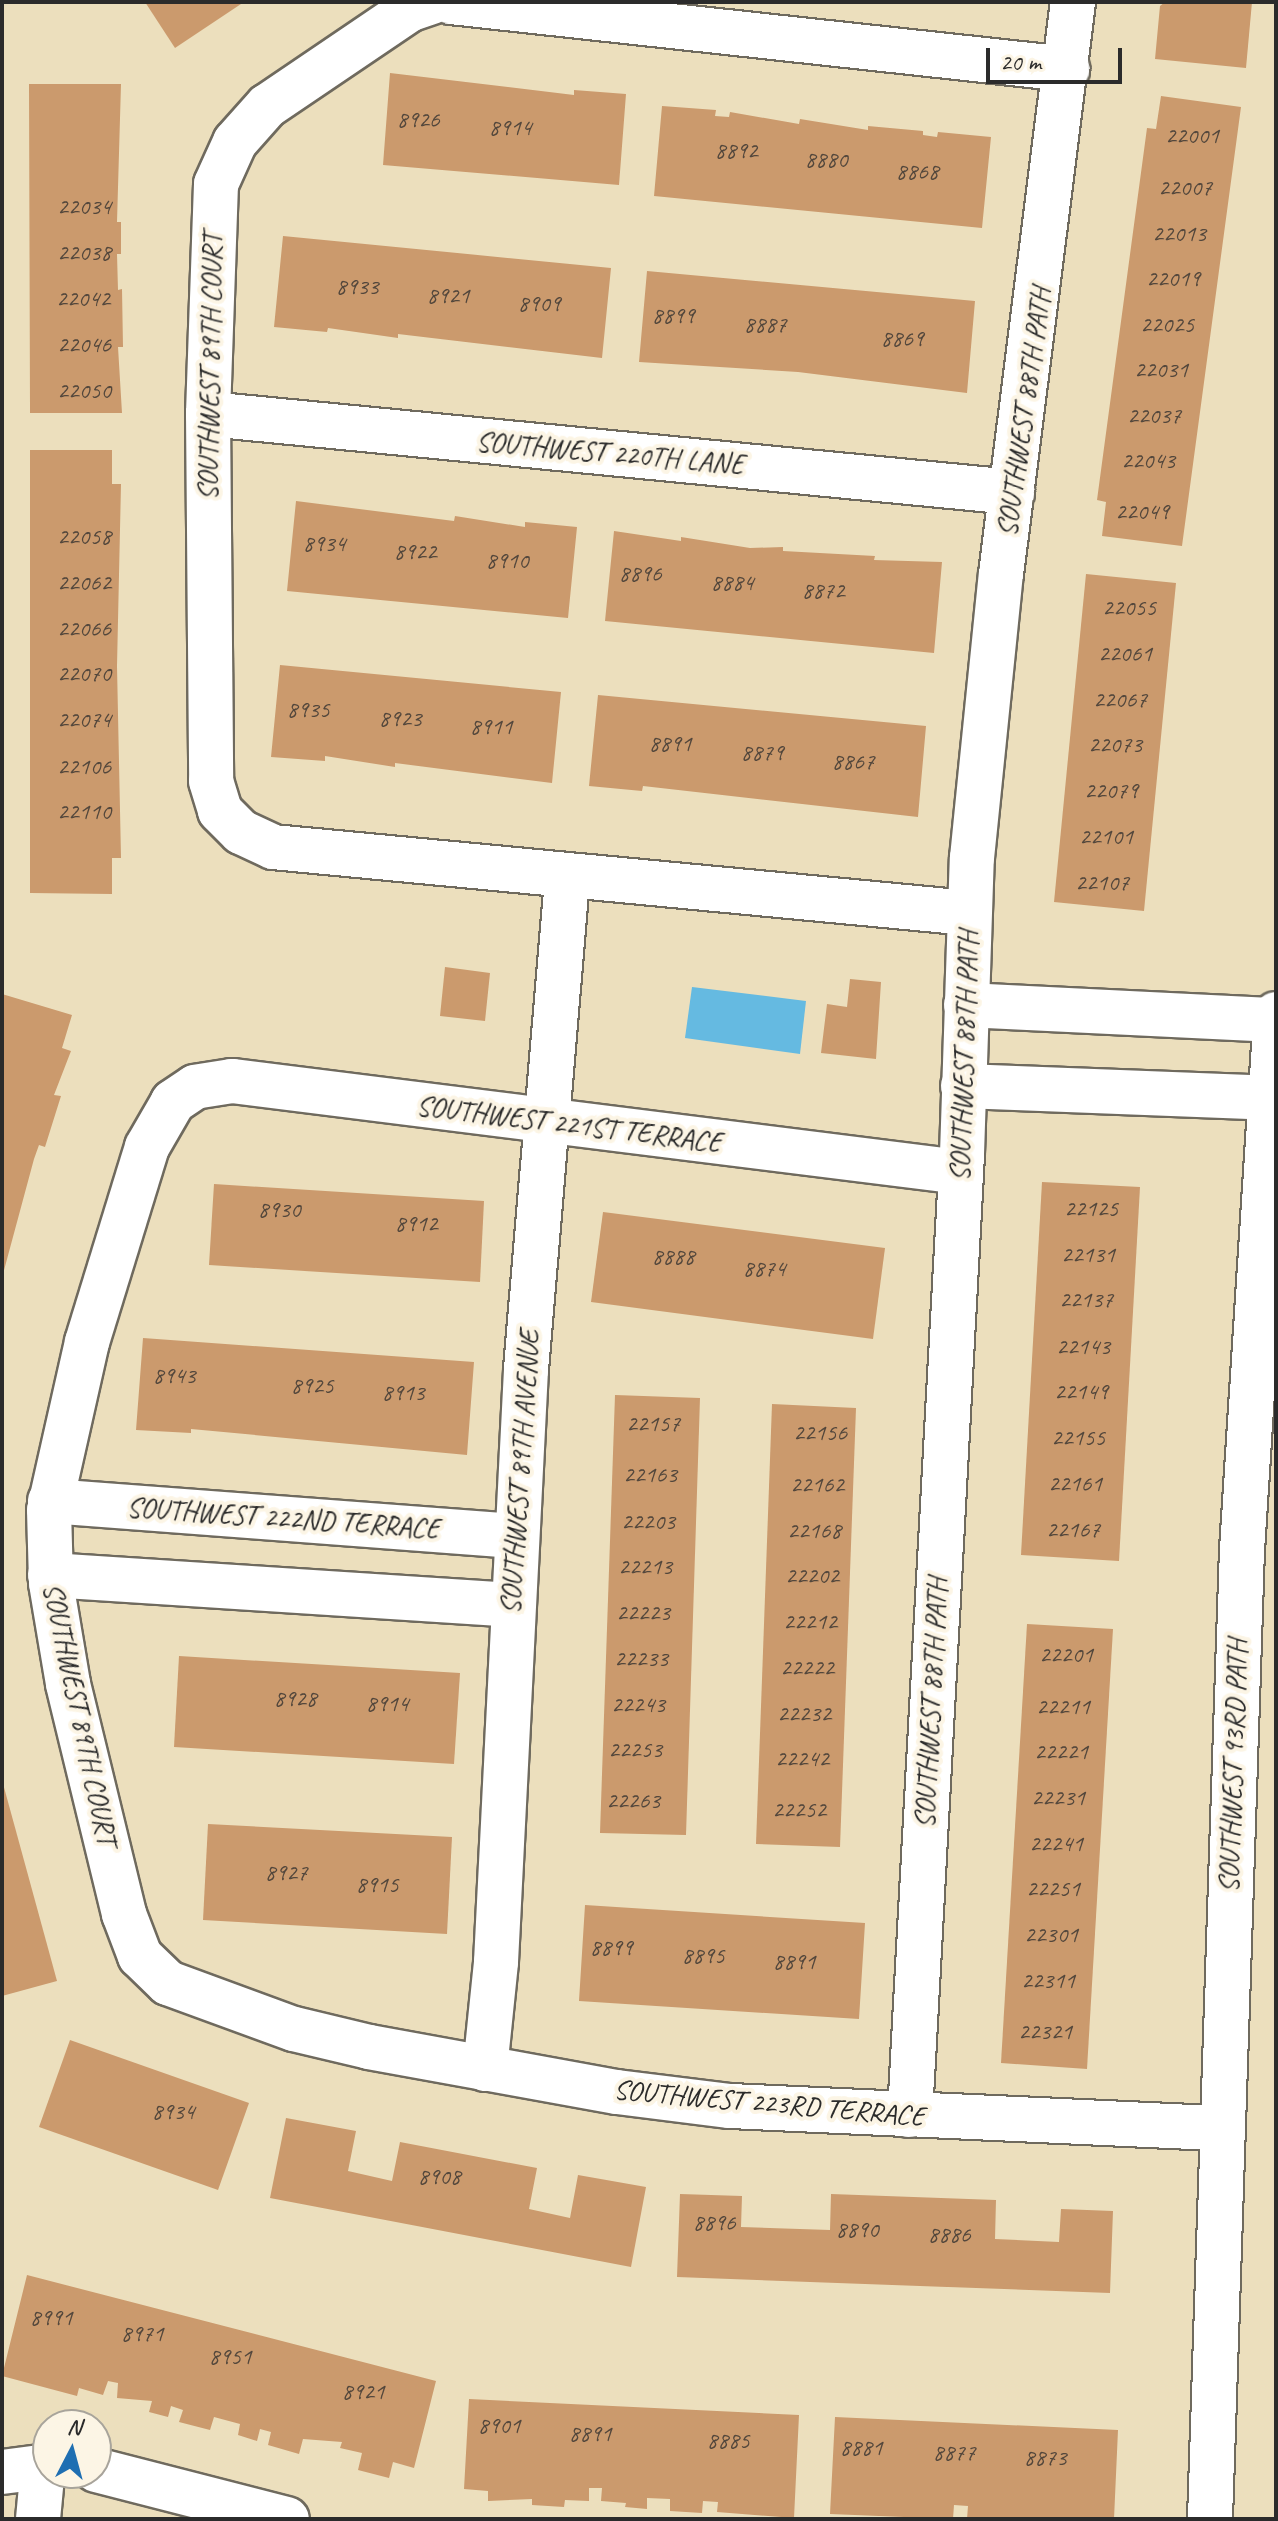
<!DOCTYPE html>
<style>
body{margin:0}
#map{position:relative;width:1278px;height:2521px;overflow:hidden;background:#ecdfbd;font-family:Caveat,sans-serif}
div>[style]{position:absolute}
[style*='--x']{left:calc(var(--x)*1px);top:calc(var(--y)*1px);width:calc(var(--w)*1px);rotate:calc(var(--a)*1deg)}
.water>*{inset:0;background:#65bae1}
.building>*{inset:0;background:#cb9a6d}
.roads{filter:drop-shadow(2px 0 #6f6a5e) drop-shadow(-2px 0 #6f6a5e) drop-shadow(0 2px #6f6a5e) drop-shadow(0 -2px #6f6a5e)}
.minor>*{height:44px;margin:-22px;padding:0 22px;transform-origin:22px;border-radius:22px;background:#fff}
.tertiary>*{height:44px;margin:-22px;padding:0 22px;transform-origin:22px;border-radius:22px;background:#fff}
span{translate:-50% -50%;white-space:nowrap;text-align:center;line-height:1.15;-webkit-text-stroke:8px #fcf5e5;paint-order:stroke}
.number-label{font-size:24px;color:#53473c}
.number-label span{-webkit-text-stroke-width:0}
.street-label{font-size:28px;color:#2b2b2b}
.frame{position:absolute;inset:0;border:4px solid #2b2b2b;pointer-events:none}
.north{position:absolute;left:32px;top:2409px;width:80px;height:80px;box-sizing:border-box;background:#fcf5e5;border:2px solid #a8a49b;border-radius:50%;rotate:6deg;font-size:22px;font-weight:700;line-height:32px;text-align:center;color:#2b2b2b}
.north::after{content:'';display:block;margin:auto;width:28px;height:36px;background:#1f6fb2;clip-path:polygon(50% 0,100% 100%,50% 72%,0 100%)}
.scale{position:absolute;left:986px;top:48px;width:136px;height:36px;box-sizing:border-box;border:4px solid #2b2b2b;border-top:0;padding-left:10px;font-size:24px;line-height:28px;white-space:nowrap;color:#2b2b2b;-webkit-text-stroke:6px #fcf5e5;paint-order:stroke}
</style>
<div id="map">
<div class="water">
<div style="clip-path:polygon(692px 987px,806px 1001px,800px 1054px,685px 1038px)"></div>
</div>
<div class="building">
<div style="clip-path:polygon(145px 2px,244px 2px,175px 48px)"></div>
<div style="clip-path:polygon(1165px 2px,1252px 2px,1246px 68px,1155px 59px,1160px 6px)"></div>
<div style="clip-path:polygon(390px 73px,574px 95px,574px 90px,626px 94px,619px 185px,383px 165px)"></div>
<div style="clip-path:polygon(29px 84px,121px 84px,117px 222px,121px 222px,121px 254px,117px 254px,118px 290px,122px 289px,123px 347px,118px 347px,122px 413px,30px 413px)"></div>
<div style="clip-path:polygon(1161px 96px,1241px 107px,1182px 546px,1102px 536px,1106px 502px,1097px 500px,1147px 128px,1156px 129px)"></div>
<div style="clip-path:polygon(662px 106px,716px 110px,715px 116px,729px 117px,730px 112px,799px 124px,800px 119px,868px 130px,868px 126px,923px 131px,923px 135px,937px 137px,938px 132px,991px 137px,982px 228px,654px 196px)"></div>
<div style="clip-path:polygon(283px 236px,611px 268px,602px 358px,398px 334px,398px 338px,328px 328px,327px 332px,274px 327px)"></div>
<div style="clip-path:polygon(647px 271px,975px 301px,967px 393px,798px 372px,639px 362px)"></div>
<div style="clip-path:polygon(30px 450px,112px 450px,112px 484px,121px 484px,117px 666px,121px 858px,112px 858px,112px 894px,30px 893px)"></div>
<div style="clip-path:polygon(296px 501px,454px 521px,455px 516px,525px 527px,525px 522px,577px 527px,568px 618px,287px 591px)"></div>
<div style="clip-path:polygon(614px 531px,681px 541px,681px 537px,750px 548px,783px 547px,783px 551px,875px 556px,874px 560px,942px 562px,934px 653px,605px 621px)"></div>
<div style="clip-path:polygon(1086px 574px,1176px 583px,1144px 911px,1054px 902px)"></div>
<div style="clip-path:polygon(280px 665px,561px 692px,552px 783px,395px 763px,395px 767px,325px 756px,325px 761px,271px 757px)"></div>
<div style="clip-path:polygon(598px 695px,926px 726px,918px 817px,643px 786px,642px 791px,589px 786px)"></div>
<div style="clip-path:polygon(445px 967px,490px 973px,485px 1021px,440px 1016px)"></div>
<div style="clip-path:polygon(850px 979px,881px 982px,876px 1059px,821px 1053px,827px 1004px,847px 1007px)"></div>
<div style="clip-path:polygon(2px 994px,72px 1015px,62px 1048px,71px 1051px,54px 1095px,61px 1096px,45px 1147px,39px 1145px,34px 1159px,3px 1274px)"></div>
<div style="clip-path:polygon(1042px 1182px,1140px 1187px,1119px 1561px,1021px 1555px)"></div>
<div style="clip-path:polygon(214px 1184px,484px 1201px,480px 1282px,209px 1265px)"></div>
<div style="clip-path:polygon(603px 1212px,885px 1248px,873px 1339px,591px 1302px)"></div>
<div style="clip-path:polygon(143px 1338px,474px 1362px,467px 1455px,191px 1429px,191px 1433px,136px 1430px)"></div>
<div style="clip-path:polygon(615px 1395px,700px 1398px,686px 1835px,600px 1833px)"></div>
<div style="clip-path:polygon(772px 1404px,856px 1408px,840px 1847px,756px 1844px)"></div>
<div style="clip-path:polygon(1027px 1624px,1113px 1629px,1087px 2069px,1001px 2063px)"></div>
<div style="clip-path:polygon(179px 1656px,460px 1673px,454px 1764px,174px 1747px)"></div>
<div style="clip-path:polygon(2px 1780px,57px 1981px,2px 1996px)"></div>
<div style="clip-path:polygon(208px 1824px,452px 1837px,447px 1934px,203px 1920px)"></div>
<div style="clip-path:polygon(585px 1905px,865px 1923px,859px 2019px,579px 2001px)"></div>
<div style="clip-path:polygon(70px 2040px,249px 2103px,218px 2190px,39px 2127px)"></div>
<div style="clip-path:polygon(286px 2118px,356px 2131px,348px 2171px,392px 2181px,400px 2142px,537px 2168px,529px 2209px,570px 2218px,578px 2175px,646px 2187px,631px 2267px,270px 2198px)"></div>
<div style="clip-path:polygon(680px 2194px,742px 2196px,741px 2227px,830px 2230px,831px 2194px,996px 2200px,995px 2239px,1059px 2242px,1061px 2209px,1113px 2211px,1110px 2293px,677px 2277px)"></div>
<div style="clip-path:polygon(27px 2275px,436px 2381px,414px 2468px,393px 2462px,389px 2478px,358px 2470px,362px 2453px,340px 2448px,342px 2442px,303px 2439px,299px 2454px,268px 2445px,271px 2432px,260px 2429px,257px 2441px,238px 2435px,240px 2424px,214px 2417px,210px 2430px,179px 2422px,183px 2410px,171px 2406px,168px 2417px,149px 2412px,152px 2401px,117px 2398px,118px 2383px,108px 2381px,103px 2395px,79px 2388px,77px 2396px,2px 2376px)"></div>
<div style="clip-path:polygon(469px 2399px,799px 2415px,794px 2518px,717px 2512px,718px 2502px,703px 2501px,702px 2513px,670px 2511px,670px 2499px,647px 2498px,647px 2509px,625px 2507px,626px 2503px,601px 2501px,602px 2488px,589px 2488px,589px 2501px,565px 2500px,564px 2507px,532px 2505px,532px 2499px,488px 2501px,488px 2491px,464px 2489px)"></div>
<div style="clip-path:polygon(835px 2417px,1118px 2430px,1114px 2519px,967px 2519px,968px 2506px,954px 2505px,953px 2519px,830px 2514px)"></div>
</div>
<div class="roads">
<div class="minor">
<div style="--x:432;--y:2;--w:24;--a:161"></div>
<div style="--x:409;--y:10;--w:171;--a:145.9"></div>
<div style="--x:267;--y:106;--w:48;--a:131.6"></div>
<div style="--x:235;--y:142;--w:46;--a:114.3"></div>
<div style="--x:216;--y:184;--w:230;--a:92"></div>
<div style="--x:208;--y:414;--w:367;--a:89.5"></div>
<div style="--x:211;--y:781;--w:31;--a:73"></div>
<div style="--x:220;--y:811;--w:30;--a:45"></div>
<div style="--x:241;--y:832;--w:35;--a:25"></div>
<div style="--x:273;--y:847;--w:698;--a:5.42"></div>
<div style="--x:451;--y:2;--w:620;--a:6.21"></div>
<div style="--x:208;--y:414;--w:808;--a:5.54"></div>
<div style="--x:966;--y:1005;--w:310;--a:2.8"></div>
<div style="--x:963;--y:1086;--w:313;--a:2.2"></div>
<div style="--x:960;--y:1172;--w:734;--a:-172.87"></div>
<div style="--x:232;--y:1081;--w:37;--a:171"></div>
<div style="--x:195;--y:1087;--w:27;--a:146"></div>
<div style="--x:173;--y:1102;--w:52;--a:120"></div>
<div style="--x:147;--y:1147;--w:204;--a:107.1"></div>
<div style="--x:87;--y:1342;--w:172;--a:102.7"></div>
<div style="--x:49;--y:1510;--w:73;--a:88.4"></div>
<div style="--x:51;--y:1583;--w:102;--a:80.4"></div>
<div style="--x:68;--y:1684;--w:237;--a:76.3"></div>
<div style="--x:124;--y:1914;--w:45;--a:69.1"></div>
<div style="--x:140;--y:1956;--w:39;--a:44"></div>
<div style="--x:168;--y:1983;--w:134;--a:20.1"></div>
<div style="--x:294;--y:2029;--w:77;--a:13.5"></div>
<div style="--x:369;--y:2047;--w:252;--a:10.3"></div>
<div style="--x:617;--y:2092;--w:114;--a:7.1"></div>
<div style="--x:730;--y:2106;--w:490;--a:2.6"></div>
<div style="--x:50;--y:1501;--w:466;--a:4.3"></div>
<div style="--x:50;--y:1575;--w:463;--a:3.7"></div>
<div style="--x:485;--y:2069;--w:108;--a:-84.1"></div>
<div style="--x:496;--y:1962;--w:594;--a:-87.1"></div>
<div style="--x:526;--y:1369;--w:495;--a:-85.2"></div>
<div style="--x:910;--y:2115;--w:962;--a:-86.9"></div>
<div style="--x:962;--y:1154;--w:296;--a:-88.1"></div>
<div style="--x:972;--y:858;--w:285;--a:-84.2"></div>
<div style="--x:1001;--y:574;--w:577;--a:-82.83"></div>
<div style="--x:96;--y:2470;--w:197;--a:14.4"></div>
<div style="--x:2;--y:2472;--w:46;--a:-7.4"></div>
<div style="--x:38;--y:2519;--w:53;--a:-84.6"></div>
</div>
<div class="tertiary">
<div style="--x:1210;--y:2519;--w:970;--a:-88.11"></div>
<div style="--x:1242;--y:1550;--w:537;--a:-86.37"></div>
</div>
</div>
<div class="number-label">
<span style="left:418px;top:120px">8926</span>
<span style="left:510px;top:128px">8914</span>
<span style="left:1192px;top:136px">22001</span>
<span style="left:736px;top:151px">8892</span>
<span style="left:826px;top:160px">8880</span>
<span style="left:917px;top:172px">8868</span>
<span style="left:1185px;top:188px">22007</span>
<span style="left:84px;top:207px">22034</span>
<span style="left:1179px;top:234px">22013</span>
<span style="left:84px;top:253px">22038</span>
<span style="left:1173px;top:279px">22019</span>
<span style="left:357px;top:287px">8933</span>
<span style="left:448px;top:296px">8921</span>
<span style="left:83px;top:299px">22042</span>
<span style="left:539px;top:304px">8909</span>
<span style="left:673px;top:316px">8899</span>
<span style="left:765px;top:325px">8887</span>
<span style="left:1167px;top:325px">22025</span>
<span style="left:902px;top:339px">8869</span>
<span style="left:84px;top:345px">22046</span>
<span style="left:1161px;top:370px">22031</span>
<span style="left:84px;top:391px">22050</span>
<span style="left:1154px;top:416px">22037</span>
<span style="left:1148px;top:461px">22043</span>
<span style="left:1142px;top:512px">22049</span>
<span style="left:84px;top:537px">22058</span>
<span style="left:324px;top:544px">8934</span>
<span style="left:415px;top:552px">8922</span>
<span style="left:507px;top:561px">8910</span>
<span style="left:640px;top:574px">8896</span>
<span style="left:84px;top:583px">22062</span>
<span style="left:732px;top:583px">8884</span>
<span style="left:823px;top:591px">8872</span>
<span style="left:1129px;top:608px">22055</span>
<span style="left:84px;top:629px">22066</span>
<span style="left:1125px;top:654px">22061</span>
<span style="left:84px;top:674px">22070</span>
<span style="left:1120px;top:700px">22067</span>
<span style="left:308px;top:710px">8935</span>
<span style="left:400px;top:719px">8923</span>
<span style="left:84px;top:720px">22074</span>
<span style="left:491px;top:727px">8911</span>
<span style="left:670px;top:744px">8891</span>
<span style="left:1115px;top:745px">22073</span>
<span style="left:762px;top:753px">8879</span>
<span style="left:853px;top:762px">8867</span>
<span style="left:84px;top:767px">22106</span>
<span style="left:1111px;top:791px">22079</span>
<span style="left:84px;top:812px">22110</span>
<span style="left:1106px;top:837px">22101</span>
<span style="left:1102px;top:883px">22107</span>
<span style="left:1091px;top:1209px">22125</span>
<span style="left:279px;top:1210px">8930</span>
<span style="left:416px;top:1224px">8912</span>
<span style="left:1088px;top:1255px">22131</span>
<span style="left:673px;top:1257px">8888</span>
<span style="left:764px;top:1269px">8874</span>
<span style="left:1086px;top:1300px">22137</span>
<span style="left:1083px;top:1347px">22143</span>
<span style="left:174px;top:1376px">8943</span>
<span style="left:312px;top:1386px">8925</span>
<span style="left:1081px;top:1392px">22149</span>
<span style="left:403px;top:1393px">8913</span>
<span style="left:653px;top:1424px">22157</span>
<span style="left:820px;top:1433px">22156</span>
<span style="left:1078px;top:1438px">22155</span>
<span style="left:650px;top:1475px">22163</span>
<span style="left:1075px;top:1484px">22161</span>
<span style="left:817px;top:1485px">22162</span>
<span style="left:648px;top:1522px">22203</span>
<span style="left:1073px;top:1530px">22167</span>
<span style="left:814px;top:1531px">22168</span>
<span style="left:645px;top:1567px">22213</span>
<span style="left:812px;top:1576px">22202</span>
<span style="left:643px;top:1613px">22223</span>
<span style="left:810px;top:1622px">22212</span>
<span style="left:1066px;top:1655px">22201</span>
<span style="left:641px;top:1659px">22233</span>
<span style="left:807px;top:1668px">22222</span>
<span style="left:295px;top:1699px">8928</span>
<span style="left:387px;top:1704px">8914</span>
<span style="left:638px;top:1705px">22243</span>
<span style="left:1063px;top:1707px">22211</span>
<span style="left:804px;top:1714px">22232</span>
<span style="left:635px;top:1750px">22253</span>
<span style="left:1061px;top:1752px">22221</span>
<span style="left:802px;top:1759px">22242</span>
<span style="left:1058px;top:1798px">22231</span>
<span style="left:633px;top:1801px">22263</span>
<span style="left:799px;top:1810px">22252</span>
<span style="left:1056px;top:1844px">22241</span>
<span style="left:286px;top:1873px">8927</span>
<span style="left:377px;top:1885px">8915</span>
<span style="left:1053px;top:1889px">22251</span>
<span style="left:1051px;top:1935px">22301</span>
<span style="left:611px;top:1948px">8899</span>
<span style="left:703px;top:1956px">8895</span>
<span style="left:794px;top:1962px">8891</span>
<span style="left:1048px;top:1981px">22311</span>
<span style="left:1045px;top:2032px">22321</span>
<span style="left:173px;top:2112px">8934</span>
<span style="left:439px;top:2177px">8908</span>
<span style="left:714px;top:2223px">8896</span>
<span style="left:857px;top:2230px">8890</span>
<span style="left:949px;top:2235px">8886</span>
<span style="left:51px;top:2318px">8991</span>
<span style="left:142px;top:2334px">8971</span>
<span style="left:230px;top:2357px">8951</span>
<span style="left:363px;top:2392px">8921</span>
<span style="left:499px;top:2426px">8901</span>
<span style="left:590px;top:2434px">8891</span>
<span style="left:728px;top:2441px">8885</span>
<span style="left:861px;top:2448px">8881</span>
<span style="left:954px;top:2453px">8877</span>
<span style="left:1045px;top:2458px">8873</span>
</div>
<div class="street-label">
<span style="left:210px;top:367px;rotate:-89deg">SOUTHWEST 89TH COURT</span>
<span style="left:1024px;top:412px;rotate:-82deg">SOUTHWEST 88TH PATH</span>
<span style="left:610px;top:453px;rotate:5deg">SOUTHWEST 220TH LANE</span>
<span style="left:964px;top:1056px;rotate:-88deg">SOUTHWEST 88TH PATH</span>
<span style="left:569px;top:1124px;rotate:7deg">SOUTHWEST 221ST TERRACE</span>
<span style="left:520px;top:1472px;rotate:-86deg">SOUTHWEST 89TH AVENUE</span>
<span style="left:283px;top:1518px;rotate:4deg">SOUTHWEST 222ND TERRACE</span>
<span style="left:931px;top:1703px;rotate:-87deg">SOUTHWEST 88TH PATH</span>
<span style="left:80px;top:1714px;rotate:78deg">SOUTHWEST 89TH COURT</span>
<span style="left:1233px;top:1766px;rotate:-88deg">SOUTHWEST 93RD PATH</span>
<span style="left:769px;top:2103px;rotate:5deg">SOUTHWEST 223RD TERRACE</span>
</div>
<div class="frame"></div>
<div class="north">N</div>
<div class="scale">20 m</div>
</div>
